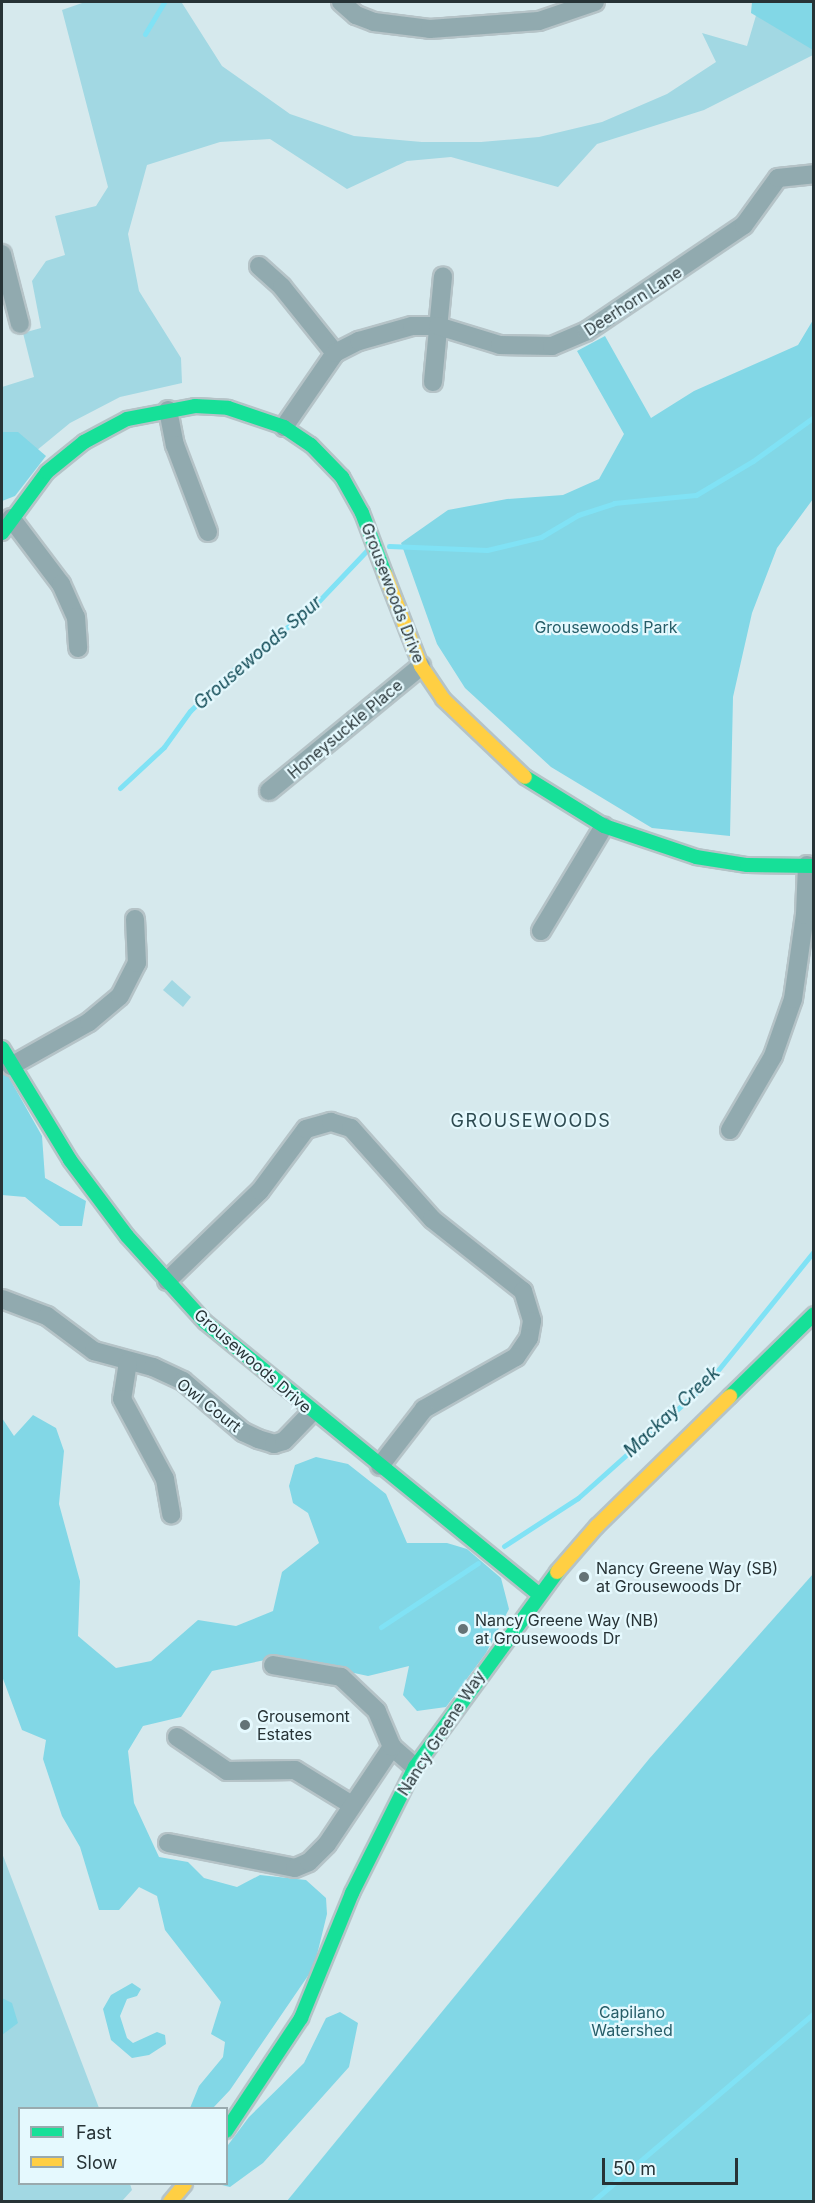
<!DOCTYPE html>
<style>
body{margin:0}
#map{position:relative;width:815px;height:2203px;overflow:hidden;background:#d6e9ed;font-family:Inter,sans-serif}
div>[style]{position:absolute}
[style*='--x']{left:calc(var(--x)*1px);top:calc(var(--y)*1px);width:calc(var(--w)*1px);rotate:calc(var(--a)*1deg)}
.green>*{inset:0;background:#a2d8e3}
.forest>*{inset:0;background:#82d7e6}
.stream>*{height:5px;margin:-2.5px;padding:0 2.5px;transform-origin:2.5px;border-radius:2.5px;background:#80e2f5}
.roads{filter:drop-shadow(2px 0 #b5c3c7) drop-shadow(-2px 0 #b5c3c7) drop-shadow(0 2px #b5c3c7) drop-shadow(0 -2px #b5c3c7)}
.street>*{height:18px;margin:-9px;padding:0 9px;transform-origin:9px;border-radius:9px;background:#91aaaf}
.fast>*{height:14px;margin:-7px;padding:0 7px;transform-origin:7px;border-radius:7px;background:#16e098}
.slow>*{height:14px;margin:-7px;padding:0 7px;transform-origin:7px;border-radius:7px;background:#ffcf43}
.dots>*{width:16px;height:16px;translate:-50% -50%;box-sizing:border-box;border:3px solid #e5f9fe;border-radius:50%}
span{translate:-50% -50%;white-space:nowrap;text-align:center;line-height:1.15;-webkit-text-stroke:4.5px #e5f9fe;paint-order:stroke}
.street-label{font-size:16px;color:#273336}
.park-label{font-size:16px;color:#265d68}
.poi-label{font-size:16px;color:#273336}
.left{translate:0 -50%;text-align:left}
.water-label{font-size:18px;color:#104a55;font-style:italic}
.neighbourhood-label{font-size:18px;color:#2e4b51;letter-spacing:1.5px}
.frame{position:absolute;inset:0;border:3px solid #273336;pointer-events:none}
.legend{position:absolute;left:18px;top:2107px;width:210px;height:78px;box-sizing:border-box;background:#e5f9fe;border:2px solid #99aaae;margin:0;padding:8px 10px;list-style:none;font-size:18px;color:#273336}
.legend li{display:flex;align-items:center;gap:12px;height:30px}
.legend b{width:30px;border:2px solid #99aaae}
.scale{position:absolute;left:602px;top:2158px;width:136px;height:27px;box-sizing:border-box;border:3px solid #273336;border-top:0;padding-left:8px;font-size:18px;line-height:21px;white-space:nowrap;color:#273336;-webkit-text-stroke:4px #e5f9fe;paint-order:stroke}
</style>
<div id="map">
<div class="green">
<div style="clip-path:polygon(85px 2px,187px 2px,182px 3px,222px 66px,290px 114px,354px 136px,422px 142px,481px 142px,539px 137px,602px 122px,667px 94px,716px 62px,702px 33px,747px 46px,760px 2px,813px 2px,813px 55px,704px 110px,597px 144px,558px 187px,451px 157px,407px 161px,347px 189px,270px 139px,220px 142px,147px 165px,128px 234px,139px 291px,181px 358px,182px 383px,120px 397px,70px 423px,25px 460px,2px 466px,2px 387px,34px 377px,23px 333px,41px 328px,32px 281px,46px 261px,65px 255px,55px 216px,96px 206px,108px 187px,62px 10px)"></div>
<div style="clip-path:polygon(172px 980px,191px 997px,183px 1007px,163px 990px)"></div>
<div style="clip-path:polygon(2px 1853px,99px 2108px,20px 2108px,20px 2184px,130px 2184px,132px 2190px,122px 2201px,2px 2201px)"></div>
</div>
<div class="forest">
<div style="clip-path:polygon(752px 2px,813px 2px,813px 50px,751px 13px)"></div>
<div style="clip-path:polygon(813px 320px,813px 499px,777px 548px,752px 613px,733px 697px,730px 836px,652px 828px,551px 767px,465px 688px,437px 644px,401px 543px,448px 510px,507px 499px,563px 495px,599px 479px,624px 434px,577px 351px,605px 336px,651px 418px,694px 391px,798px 345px)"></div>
<div style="clip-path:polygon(2px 432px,18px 432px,46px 456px,15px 496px,2px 501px)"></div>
<div style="clip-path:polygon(2px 1065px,42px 1136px,45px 1178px,86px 1201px,82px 1226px,60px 1226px,25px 1197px,2px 1195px)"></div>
<div style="clip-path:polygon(33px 1415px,56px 1428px,64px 1451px,59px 1504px,80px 1581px,78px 1636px,116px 1668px,151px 1661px,198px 1620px,236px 1626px,273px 1611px,282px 1572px,319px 1543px,308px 1513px,293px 1503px,289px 1486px,295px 1465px,316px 1457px,348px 1464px,386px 1494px,407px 1543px,447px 1543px,467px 1549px,501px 1578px,509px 1609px,486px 1653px,446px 1707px,417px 1711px,403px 1695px,409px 1666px,368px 1676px,280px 1657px,212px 1671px,181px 1717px,143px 1726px,128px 1751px,134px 1803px,159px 1857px,188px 1862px,204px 1878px,237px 1887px,260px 1875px,306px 1880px,326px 1898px,327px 1914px,314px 1967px,230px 2090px,213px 2108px,190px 2108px,199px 2086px,223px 2057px,225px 2042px,211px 2034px,221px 2002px,165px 1930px,157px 1896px,139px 1887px,119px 1910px,99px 1910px,80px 1847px,62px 1816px,43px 1759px,46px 1740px,22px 1730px,2px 1676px,2px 1418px,14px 1436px)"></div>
<div style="clip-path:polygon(813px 1574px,813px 2201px,287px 2201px,649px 1759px)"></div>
<div style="clip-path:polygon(132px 1983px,141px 1989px,137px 1996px,127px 1999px,120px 2016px,127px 2038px,133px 2043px,157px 2032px,165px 2035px,166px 2044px,149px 2055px,132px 2058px,111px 2040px,103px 2009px,111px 1995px)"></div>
<div style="clip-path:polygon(2px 1998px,12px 2003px,18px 2023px,2px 2035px)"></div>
<div style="clip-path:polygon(340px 2012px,358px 2023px,349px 2067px,263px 2163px,230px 2187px,222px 2185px,226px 2184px,228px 2145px,249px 2117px,304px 2063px,326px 2018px)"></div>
</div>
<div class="stream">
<div style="--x:145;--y:34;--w:37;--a:-59"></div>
<div style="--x:389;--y:546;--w:98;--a:2.3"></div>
<div style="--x:487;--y:550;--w:56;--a:-13.5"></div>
<div style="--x:541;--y:537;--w:43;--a:-30.7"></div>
<div style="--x:578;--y:515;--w:38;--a:-18"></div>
<div style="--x:614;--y:503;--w:82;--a:-5.6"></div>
<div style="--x:696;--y:495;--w:66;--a:-30.8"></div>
<div style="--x:753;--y:461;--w:75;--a:-35.8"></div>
<div style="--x:120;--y:788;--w:60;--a:-43"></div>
<div style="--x:164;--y:747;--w:44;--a:-54.2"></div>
<div style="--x:190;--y:711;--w:50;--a:-44.2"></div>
<div style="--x:226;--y:676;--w:114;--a:-38.6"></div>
<div style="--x:315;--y:605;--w:79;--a:-46.5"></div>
<div style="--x:504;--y:1546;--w:88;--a:-33"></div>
<div style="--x:578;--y:1498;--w:177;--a:-41.8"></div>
<div style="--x:710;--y:1380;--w:166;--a:-51.1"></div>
<div style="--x:381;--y:1627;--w:116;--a:-33.4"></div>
<div style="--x:592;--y:2202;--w:292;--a:-40.4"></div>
</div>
<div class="roads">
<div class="street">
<div style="--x:341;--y:2;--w:20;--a:41"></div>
<div style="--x:356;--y:15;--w:19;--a:21"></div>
<div style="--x:374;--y:22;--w:56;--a:7.1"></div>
<div style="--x:430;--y:29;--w:109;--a:-4.2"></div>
<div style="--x:539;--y:21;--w:59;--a:-18.7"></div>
<div style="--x:2;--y:254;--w:72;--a:75.6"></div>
<div style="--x:259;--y:266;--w:31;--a:42"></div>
<div style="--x:282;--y:287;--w:85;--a:51.2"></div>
<div style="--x:433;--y:382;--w:106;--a:-84.6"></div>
<div style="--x:168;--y:410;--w:36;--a:79"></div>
<div style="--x:175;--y:445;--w:93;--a:69.2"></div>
<div style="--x:284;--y:427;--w:90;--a:-55.4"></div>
<div style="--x:335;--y:353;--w:27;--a:-27"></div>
<div style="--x:359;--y:341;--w:55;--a:-15.8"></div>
<div style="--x:412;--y:326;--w:26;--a:0"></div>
<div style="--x:438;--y:326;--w:65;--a:17"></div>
<div style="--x:500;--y:345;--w:52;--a:1.1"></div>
<div style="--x:552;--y:346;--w:38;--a:-23"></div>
<div style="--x:587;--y:331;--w:189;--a:-34"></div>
<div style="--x:744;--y:225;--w:58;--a:-54.1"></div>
<div style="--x:778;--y:178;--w:36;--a:-6"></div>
<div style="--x:11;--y:518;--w:83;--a:52.9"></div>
<div style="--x:61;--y:584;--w:36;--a:66"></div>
<div style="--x:76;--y:617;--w:31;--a:86"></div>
<div style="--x:269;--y:791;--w:197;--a:-39.4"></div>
<div style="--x:541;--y:931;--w:122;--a:-59"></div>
<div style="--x:11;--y:1066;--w:90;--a:-29.4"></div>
<div style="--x:89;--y:1022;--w:40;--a:-40"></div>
<div style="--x:120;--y:996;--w:37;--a:-63"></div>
<div style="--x:137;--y:963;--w:44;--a:-92.6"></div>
<div style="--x:730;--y:1130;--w:86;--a:-59.8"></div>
<div style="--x:773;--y:1056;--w:60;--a:-70.7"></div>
<div style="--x:793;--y:999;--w:85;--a:-81.9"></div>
<div style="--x:805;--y:915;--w:50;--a:-87.7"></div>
<div style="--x:167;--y:1281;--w:129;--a:-44.1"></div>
<div style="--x:260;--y:1191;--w:77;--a:-53.4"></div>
<div style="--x:306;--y:1129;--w:26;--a:-16"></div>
<div style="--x:331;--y:1122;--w:21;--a:17"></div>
<div style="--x:351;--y:1128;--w:122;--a:48.3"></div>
<div style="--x:432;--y:1219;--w:116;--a:38.4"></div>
<div style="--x:523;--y:1291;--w:31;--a:73"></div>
<div style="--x:532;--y:1321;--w:17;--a:100"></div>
<div style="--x:529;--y:1338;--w:23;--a:124"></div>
<div style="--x:516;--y:1357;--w:106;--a:150.5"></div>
<div style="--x:424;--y:1409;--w:72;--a:127.7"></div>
<div style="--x:2;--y:1299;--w:48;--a:20.7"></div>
<div style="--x:47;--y:1316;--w:59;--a:36.7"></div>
<div style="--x:94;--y:1351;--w:61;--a:15.2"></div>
<div style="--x:153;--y:1367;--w:33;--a:25"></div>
<div style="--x:183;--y:1381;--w:79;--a:40.4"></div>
<div style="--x:243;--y:1432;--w:17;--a:25"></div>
<div style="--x:258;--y:1439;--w:17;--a:17"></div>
<div style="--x:274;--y:1444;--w:10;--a:-17"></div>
<div style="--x:284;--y:1441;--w:40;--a:-46"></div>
<div style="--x:128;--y:1362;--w:37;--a:99"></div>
<div style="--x:122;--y:1399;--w:91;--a:61.7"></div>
<div style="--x:165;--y:1479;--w:36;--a:80"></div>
<div style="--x:177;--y:1737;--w:60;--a:34.2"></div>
<div style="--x:227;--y:1771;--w:68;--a:-0.8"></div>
<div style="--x:295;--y:1770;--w:67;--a:31.6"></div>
<div style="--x:392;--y:1747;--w:30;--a:41"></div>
<div style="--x:168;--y:1843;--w:129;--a:11.1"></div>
<div style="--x:295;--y:1868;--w:15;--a:-23"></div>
<div style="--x:309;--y:1862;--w:25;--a:-45"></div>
<div style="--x:327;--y:1844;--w:117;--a:-56.2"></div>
<div style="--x:392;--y:1747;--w:39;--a:-113"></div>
<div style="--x:377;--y:1711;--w:50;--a:-136.6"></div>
<div style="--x:341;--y:1677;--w:69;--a:-170"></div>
</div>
<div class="fast">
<div style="--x:2;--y:533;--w:76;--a:-53.6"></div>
<div style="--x:47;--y:472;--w:48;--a:-39"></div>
<div style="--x:84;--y:442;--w:49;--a:-28.1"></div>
<div style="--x:127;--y:419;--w:69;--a:-10.8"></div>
<div style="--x:195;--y:406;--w:33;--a:3"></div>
<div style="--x:228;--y:408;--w:59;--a:18.7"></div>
<div style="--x:284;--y:427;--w:32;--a:34"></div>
<div style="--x:311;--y:445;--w:45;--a:45.9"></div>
<div style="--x:342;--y:477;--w:41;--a:60.9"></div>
<div style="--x:362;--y:513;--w:65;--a:69.3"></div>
<div style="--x:525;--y:777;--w:93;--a:31.8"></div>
<div style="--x:604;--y:826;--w:97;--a:18.6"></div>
<div style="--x:696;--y:857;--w:52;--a:8.9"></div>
<div style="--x:747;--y:865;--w:67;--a:0.9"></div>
<div style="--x:2;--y:1048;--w:131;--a:58.7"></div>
<div style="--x:70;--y:1160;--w:95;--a:53.1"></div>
<div style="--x:127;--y:1236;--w:116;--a:47.8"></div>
<div style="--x:205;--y:1322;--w:430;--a:39.2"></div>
<div style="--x:730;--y:1396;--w:117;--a:-44.3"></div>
<div style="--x:226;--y:2131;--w:136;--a:-56.4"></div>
<div style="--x:301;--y:2018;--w:135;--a:-67.8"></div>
<div style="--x:352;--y:1893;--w:141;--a:-63.4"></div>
<div style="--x:415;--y:1767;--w:241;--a:-53.9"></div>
</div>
<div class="slow">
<div style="--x:385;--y:574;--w:99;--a:68.6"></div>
<div style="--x:421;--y:666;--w:40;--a:56"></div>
<div style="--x:443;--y:699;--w:113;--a:43.6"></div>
<div style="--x:557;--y:1572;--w:61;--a:-49"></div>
<div style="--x:597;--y:1526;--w:186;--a:-44.3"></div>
<div style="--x:170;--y:2202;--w:23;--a:-50"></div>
</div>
</div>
<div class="dots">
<div style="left:584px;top:1577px;background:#647376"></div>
<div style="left:463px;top:1629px;background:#647376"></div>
<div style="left:245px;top:1725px;background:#647376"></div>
</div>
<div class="street-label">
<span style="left:633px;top:301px;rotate:-33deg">Deerhorn Lane</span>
<span style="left:393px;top:593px;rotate:69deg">Grousewoods Drive</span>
<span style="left:345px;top:729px;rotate:-40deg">Honeysuckle Place</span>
<span style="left:253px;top:1361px;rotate:41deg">Grousewoods Drive</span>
<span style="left:209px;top:1405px;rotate:38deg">Owl Court</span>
<span style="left:441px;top:1733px;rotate:-57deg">Nancy Greene Way</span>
</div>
<div class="park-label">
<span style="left:606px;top:627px">Grousewoods Park</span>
<span style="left:632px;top:2021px">Capilano<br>Watershed</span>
</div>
<div class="poi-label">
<span class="left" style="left:596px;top:1577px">Nancy Greene Way (SB)<br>at Grousewoods Dr</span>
<span class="left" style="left:475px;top:1629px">Nancy Greene Way (NB)<br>at Grousewoods Dr</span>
<span class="left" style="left:257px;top:1725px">Grousemont<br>Estates</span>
</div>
<div class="water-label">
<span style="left:258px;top:653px;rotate:-41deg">Grousewoods Spur</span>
<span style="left:672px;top:1412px;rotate:-43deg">Mackay Creek</span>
</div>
<div class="neighbourhood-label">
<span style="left:531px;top:1121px">GROUSEWOODS</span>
</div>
<div class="frame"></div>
<ul class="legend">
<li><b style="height:8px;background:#16e098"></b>Fast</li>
<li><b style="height:8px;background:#ffcf43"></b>Slow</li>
</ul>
<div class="scale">50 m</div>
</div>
